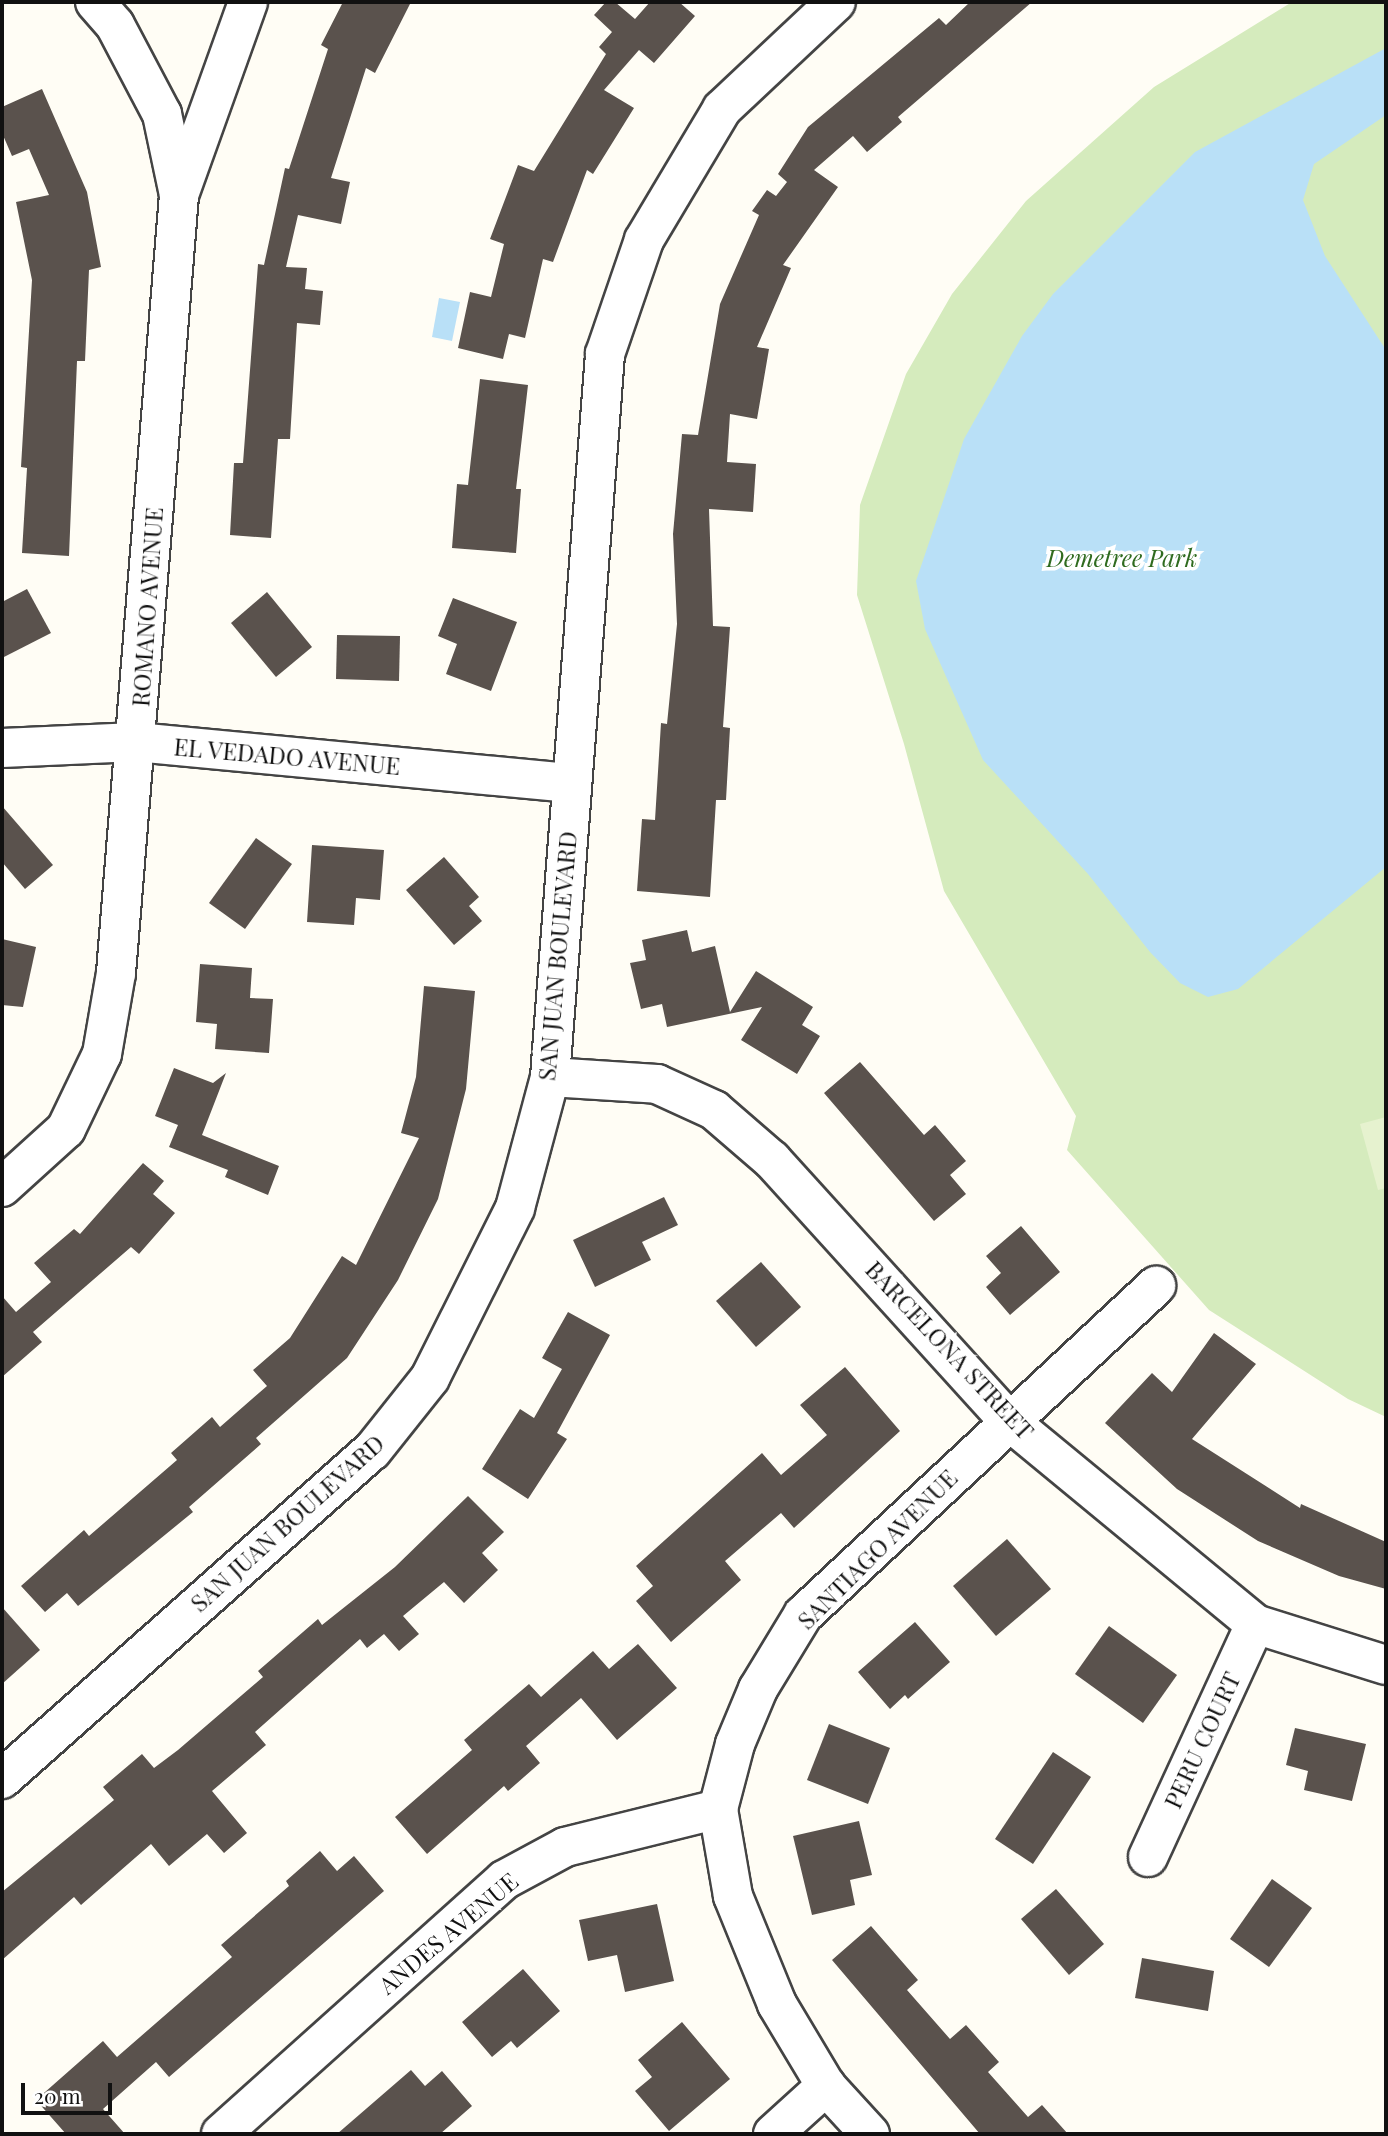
<!DOCTYPE html>
<style>
body{margin:0}
#map{position:relative;width:1388px;height:2136px;overflow:hidden;background:#fffdf5;font-family:"Playfair Display",serif}
div>[style]{position:absolute}
[style*='--x']{left:calc(var(--x)*1px);top:calc(var(--y)*1px);width:calc(var(--w)*1px);rotate:calc(var(--a)*1deg)}
.green>*{inset:0;background:#d5ebbd}
.pitch>*{inset:0;background:#e6f2cf}
.water>*{inset:0;background:#b9e0f7}
.building>*{inset:0;background:#5a524d}
.roads{filter:drop-shadow(2px 0 #444) drop-shadow(-2px 0 #444) drop-shadow(0 2px #444) drop-shadow(0 -2px #444)}
.minor>*{height:38px;margin:-19px;padding:0 19px;transform-origin:19px;border-radius:19px;background:#fff}
span{translate:-50% -50%;white-space:nowrap;text-align:center;line-height:1.15;-webkit-text-stroke:7px #fff;paint-order:stroke}
.park-label{font-size:24px;color:#2f6b1f;font-style:italic}
.street-label{font-size:24px;color:#111}
.frame{position:absolute;inset:0;border:4px solid #111;pointer-events:none}
.scale{position:absolute;left:21px;top:2083px;width:91px;height:32px;box-sizing:border-box;border:4px solid #111;border-top:0;padding-left:9px;font-size:21px;line-height:24px;white-space:nowrap;color:#111;-webkit-text-stroke:5px #fff;paint-order:stroke}
</style>
<div id="map">
<div class="green">
<div style="clip-path:polygon(1292px 2px,1386px 2px,1386px 1417px,1348px 1399px,1209px 1310px,1067px 1150px,1076px 1116px,944px 891px,904px 744px,857px 595px,860px 505px,906px 374px,952px 294px,1026px 201px,1154px 87px)"></div>
</div>
<div class="pitch">
<div style="clip-path:polygon(1386px 1117px,1386px 1188px,1378px 1190px,1360px 1124px)"></div>
</div>
<div class="water">
<div style="clip-path:polygon(1386px 48px,1386px 115px,1314px 164px,1303px 200px,1325px 256px,1386px 350px,1386px 867px,1238px 989px,1208px 997px,1180px 983px,1150px 952px,1088px 874px,983px 760px,925px 629px,916px 581px,964px 439px,1022px 336px,1053px 294px,1195px 152px)"></div>
<div style="clip-path:polygon(439px 298px,460px 302px,452px 341px,432px 337px)"></div>
</div>
<div class="building">
<div style="clip-path:polygon(343px 2px,411px 2px,375px 73px,366px 68px,331px 178px,350px 182px,341px 224px,298px 215px,286px 267px,307px 268px,305px 289px,323px 291px,320px 325px,297px 323px,290px 439px,278px 439px,271px 538px,230px 535px,234px 463px,243px 463px,258px 264px,264px 265px,285px 168px,289px 169px,328px 49px,321px 45px)"></div>
<div style="clip-path:polygon(606px 2px,615px 2px,635px 19px,650px 2px,679px 2px,695px 16px,654px 63px,639px 50px,604px 90px,634px 108px,593px 174px,587px 170px,553px 262px,543px 259px,525px 338px,509px 334px,503px 359px,458px 348px,470px 292px,491px 297px,504px 244px,490px 239px,518px 165px,534px 171px,606px 54px,599px 47px,612px 32px,594px 15px)"></div>
<div style="clip-path:polygon(970px 2px,1032px 2px,898px 117px,902px 122px,867px 152px,853px 136px,814px 170px,838px 187px,783px 265px,791px 268px,757px 347px,769px 349px,757px 419px,730px 414px,727px 462px,756px 464px,753px 512px,709px 509px,713px 626px,730px 627px,723px 727px,730px 728px,726px 800px,716px 800px,710px 897px,637px 891px,642px 819px,655px 820px,661px 723px,667px 724px,677px 624px,673px 534px,682px 434px,698px 435px,720px 304px,759px 215px,752px 211px,767px 190px,776px 196px,787px 182px,778px 174px,808px 127px,939px 18px,946px 25px)"></div>
<div style="clip-path:polygon(42px 89px,87px 192px,101px 267px,89px 270px,85px 361px,77px 361px,69px 556px,22px 553px,27px 468px,21px 467px,32px 280px,16px 202px,49px 195px,29px 149px,12px 156px,2px 133px,2px 107px)"></div>
<div style="clip-path:polygon(480px 379px,528px 385px,516px 489px,521px 489px,516px 553px,452px 548px,457px 484px,468px 485px)"></div>
<div style="clip-path:polygon(27px 589px,51px 633px,2px 658px,2px 602px)"></div>
<div style="clip-path:polygon(267px 592px,312px 647px,276px 677px,231px 623px)"></div>
<div style="clip-path:polygon(453px 598px,517px 622px,491px 691px,446px 674px,457px 644px,438px 636px)"></div>
<div style="clip-path:polygon(337px 635px,400px 636px,399px 681px,336px 679px)"></div>
<div style="clip-path:polygon(2px 806px,53px 865px,25px 889px,2px 862px)"></div>
<div style="clip-path:polygon(256px 838px,292px 864px,245px 929px,209px 903px)"></div>
<div style="clip-path:polygon(312px 845px,384px 850px,380px 900px,356px 898px,354px 925px,307px 922px)"></div>
<div style="clip-path:polygon(444px 857px,479px 897px,469px 906px,482px 921px,454px 945px,406px 890px)"></div>
<div style="clip-path:polygon(687px 930px,692px 952px,715px 946px,730px 1012px,756px 971px,813px 1007px,802px 1025px,820px 1036px,797px 1074px,741px 1040px,762px 1007px,667px 1027px,662px 1004px,641px 1009px,630px 963px,646px 960px,642px 940px)"></div>
<div style="clip-path:polygon(2px 939px,36px 947px,23px 1007px,2px 1005px)"></div>
<div style="clip-path:polygon(200px 964px,252px 968px,250px 998px,273px 999px,269px 1053px,215px 1049px,217px 1024px,196px 1022px)"></div>
<div style="clip-path:polygon(424px 986px,475px 991px,466px 1089px,438px 1199px,398px 1280px,347px 1358px,256px 1438px,261px 1444px,189px 1507px,193px 1512px,78px 1606px,67px 1593px,45px 1612px,21px 1586px,84px 1530px,89px 1536px,177px 1460px,171px 1453px,212px 1417px,220px 1427px,267px 1386px,253px 1370px,290px 1338px,342px 1256px,356px 1265px,419px 1138px,401px 1133px,416px 1077px)"></div>
<div style="clip-path:polygon(860px 1062px,924px 1135px,935px 1125px,966px 1161px,950px 1175px,966px 1194px,934px 1221px,824px 1093px)"></div>
<div style="clip-path:polygon(174px 1068px,213px 1083px,226px 1073px,202px 1135px,279px 1166px,268px 1195px,225px 1177px,228px 1170px,169px 1147px,178px 1125px,155px 1116px)"></div>
<div style="clip-path:polygon(143px 1163px,164px 1181px,153px 1194px,175px 1213px,139px 1254px,131px 1247px,33px 1332px,42px 1342px,2px 1377px,2px 1296px,16px 1312px,51px 1282px,34px 1263px,74px 1229px,80px 1234px)"></div>
<div style="clip-path:polygon(664px 1197px,678px 1225px,642px 1242px,651px 1260px,595px 1287px,573px 1240px)"></div>
<div style="clip-path:polygon(1021px 1226px,1060px 1272px,1010px 1315px,986px 1287px,1001px 1273px,986px 1256px)"></div>
<div style="clip-path:polygon(761px 1262px,801px 1307px,756px 1347px,716px 1301px)"></div>
<div style="clip-path:polygon(568px 1312px,610px 1335px,557px 1433px,567px 1439px,528px 1499px,482px 1469px,520px 1409px,534px 1418px,562px 1369px,542px 1358px)"></div>
<div style="clip-path:polygon(1214px 1333px,1256px 1364px,1192px 1439px,1300px 1508px,1301px 1504px,1386px 1542px,1386px 1589px,1339px 1576px,1258px 1541px,1177px 1489px,1105px 1423px,1152px 1373px,1172px 1392px)"></div>
<div style="clip-path:polygon(845px 1367px,900px 1431px,794px 1528px,781px 1513px,725px 1561px,741px 1580px,671px 1642px,636px 1601px,653px 1586px,636px 1566px,762px 1453px,781px 1475px,827px 1435px,800px 1405px)"></div>
<div style="clip-path:polygon(468px 1496px,504px 1532px,482px 1553px,498px 1570px,464px 1603px,444px 1582px,403px 1616px,419px 1634px,399px 1651px,384px 1634px,367px 1648px,360px 1639px,255px 1732px,266px 1745px,212px 1791px,247px 1833px,224px 1853px,207px 1834px,169px 1866px,151px 1844px,81px 1905px,74px 1897px,2px 1960px,2px 1892px,114px 1800px,103px 1787px,142px 1754px,154px 1768px,178px 1750px,263px 1677px,258px 1671px,318px 1619px,322px 1625px,395px 1567px)"></div>
<div style="clip-path:polygon(1007px 1539px,1051px 1589px,996px 1636px,953px 1586px)"></div>
<div style="clip-path:polygon(2px 1607px,40px 1650px,2px 1684px)"></div>
<div style="clip-path:polygon(915px 1622px,950px 1662px,908px 1699px,905px 1695px,890px 1709px,858px 1672px)"></div>
<div style="clip-path:polygon(1109px 1626px,1177px 1675px,1143px 1723px,1075px 1674px)"></div>
<div style="clip-path:polygon(638px 1644px,677px 1688px,617px 1740px,581px 1698px,526px 1746px,540px 1763px,508px 1791px,504px 1786px,427px 1854px,395px 1817px,472px 1750px,464px 1740px,529px 1684px,541px 1697px,593px 1651px,609px 1669px)"></div>
<div style="clip-path:polygon(829px 1724px,890px 1748px,868px 1804px,807px 1780px)"></div>
<div style="clip-path:polygon(1295px 1728px,1366px 1744px,1352px 1801px,1304px 1790px,1308px 1771px,1286px 1765px)"></div>
<div style="clip-path:polygon(1053px 1752px,1091px 1777px,1033px 1864px,995px 1839px)"></div>
<div style="clip-path:polygon(859px 1821px,872px 1875px,850px 1880px,855px 1905px,812px 1915px,793px 1836px)"></div>
<div style="clip-path:polygon(320px 1851px,337px 1871px,354px 1856px,384px 1891px,169px 2077px,156px 2062px,103px 2109px,125px 2134px,66px 2134px,36px 2100px,103px 2041px,117px 2057px,232px 1957px,221px 1945px,289px 1886px,286px 1881px)"></div>
<div style="clip-path:polygon(1272px 1879px,1312px 1908px,1269px 1967px,1230px 1939px)"></div>
<div style="clip-path:polygon(1056px 1889px,1104px 1944px,1069px 1975px,1021px 1919px)"></div>
<div style="clip-path:polygon(657px 1904px,674px 1981px,625px 1992px,617px 1955px,588px 1961px,579px 1920px)"></div>
<div style="clip-path:polygon(871px 1926px,918px 1980px,907px 1990px,950px 2039px,966px 2025px,999px 2062px,988px 2072px,1028px 2117px,1042px 2105px,1068px 2134px,980px 2134px,832px 1960px)"></div>
<div style="clip-path:polygon(1142px 1958px,1214px 1971px,1208px 2011px,1135px 1998px)"></div>
<div style="clip-path:polygon(523px 1969px,560px 2011px,517px 2048px,511px 2041px,492px 2057px,462px 2022px)"></div>
<div style="clip-path:polygon(682px 2022px,730px 2079px,669px 2131px,635px 2091px,652px 2077px,638px 2060px)"></div>
<div style="clip-path:polygon(411px 2070px,425px 2086px,442px 2071px,472px 2106px,440px 2134px,337px 2134px)"></div>
</div>
<div class="roads">
<div class="minor">
<div style="--x:95;--y:2;--w:30;--a:49"></div>
<div style="--x:115;--y:25;--w:101;--a:62.2"></div>
<div style="--x:162;--y:114;--w:83;--a:78.1"></div>
<div style="--x:2;--y:748;--w:134;--a:-2.6"></div>
<div style="--x:136;--y:742;--w:437;--a:5.4"></div>
<div style="--x:550;--y:1077;--w:107;--a:3.7"></div>
<div style="--x:657;--y:1084;--w:63;--a:24.5"></div>
<div style="--x:714;--y:1110;--w:77;--a:40.8"></div>
<div style="--x:772;--y:1160;--w:353;--a:47.8"></div>
<div style="--x:1009;--y:1421;--w:319;--a:39.5"></div>
<div style="--x:1255;--y:1624;--w:137;--a:17.4"></div>
<div style="--x:2;--y:1187;--w:86;--a:-42.2"></div>
<div style="--x:66;--y:1129;--w:83;--a:-64.4"></div>
<div style="--x:102;--y:1054;--w:82;--a:-80.2"></div>
<div style="--x:116;--y:973;--w:781;--a:-85.37"></div>
<div style="--x:179;--y:195;--w:205;--a:-70.3"></div>
<div style="--x:2;--y:1779;--w:494;--a:-41.6"></div>
<div style="--x:372;--y:1451;--w:93;--a:-51.5"></div>
<div style="--x:430;--y:1378;--w:190;--a:-63.4"></div>
<div style="--x:515;--y:1208;--w:136;--a:-75"></div>
<div style="--x:550;--y:1077;--w:725;--a:-85.65"></div>
<div style="--x:605;--y:354;--w:120;--a:-71.1"></div>
<div style="--x:644;--y:240;--w:152;--a:-59.2"></div>
<div style="--x:722;--y:109;--w:156;--a:-43.2"></div>
<div style="--x:1148;--y:1857;--w:256;--a:-65.3"></div>
<div style="--x:221;--y:2134;--w:380;--a:-41.9"></div>
<div style="--x:504;--y:1880;--w:69;--a:-28.4"></div>
<div style="--x:565;--y:1847;--w:158;--a:-13.9"></div>
<div style="--x:773;--y:2134;--w:72;--a:-42.2"></div>
<div style="--x:870;--y:2134;--w:65;--a:-132.5"></div>
<div style="--x:826;--y:2086;--w:96;--a:-120.9"></div>
<div style="--x:777;--y:2004;--w:117;--a:-112.2"></div>
<div style="--x:733;--y:1896;--w:88;--a:-99.8"></div>
<div style="--x:718;--y:1809;--w:67;--a:-75.3"></div>
<div style="--x:735;--y:1744;--w:60;--a:-67.3"></div>
<div style="--x:758;--y:1689;--w:87;--a:-58.7"></div>
<div style="--x:803;--y:1615;--w:483;--a:-43"></div>
</div>
</div>
<div class="park-label">
<span style="left:1122px;top:558px">Demetree Park</span>
</div>
<div class="street-label">
<span style="left:147px;top:607px;rotate:-86deg">ROMANO AVENUE</span>
<span style="left:287px;top:756px;rotate:5deg">EL VEDADO AVENUE</span>
<span style="left:557px;top:956px;rotate:-85deg">SAN JUAN BOULEVARD</span>
<span style="left:950px;top:1350px;rotate:47deg">BARCELONA STREET</span>
<span style="left:287px;top:1523px;rotate:-42deg">SAN JUAN BOULEVARD</span>
<span style="left:877px;top:1549px;rotate:-45deg">SANTIAGO AVENUE</span>
<span style="left:1202px;top:1740px;rotate:-65deg">PERU COURT</span>
<span style="left:448px;top:1933px;rotate:-40deg">ANDES AVENUE</span>
</div>
<div class="frame"></div>
<div class="scale">20 m</div>
</div>
